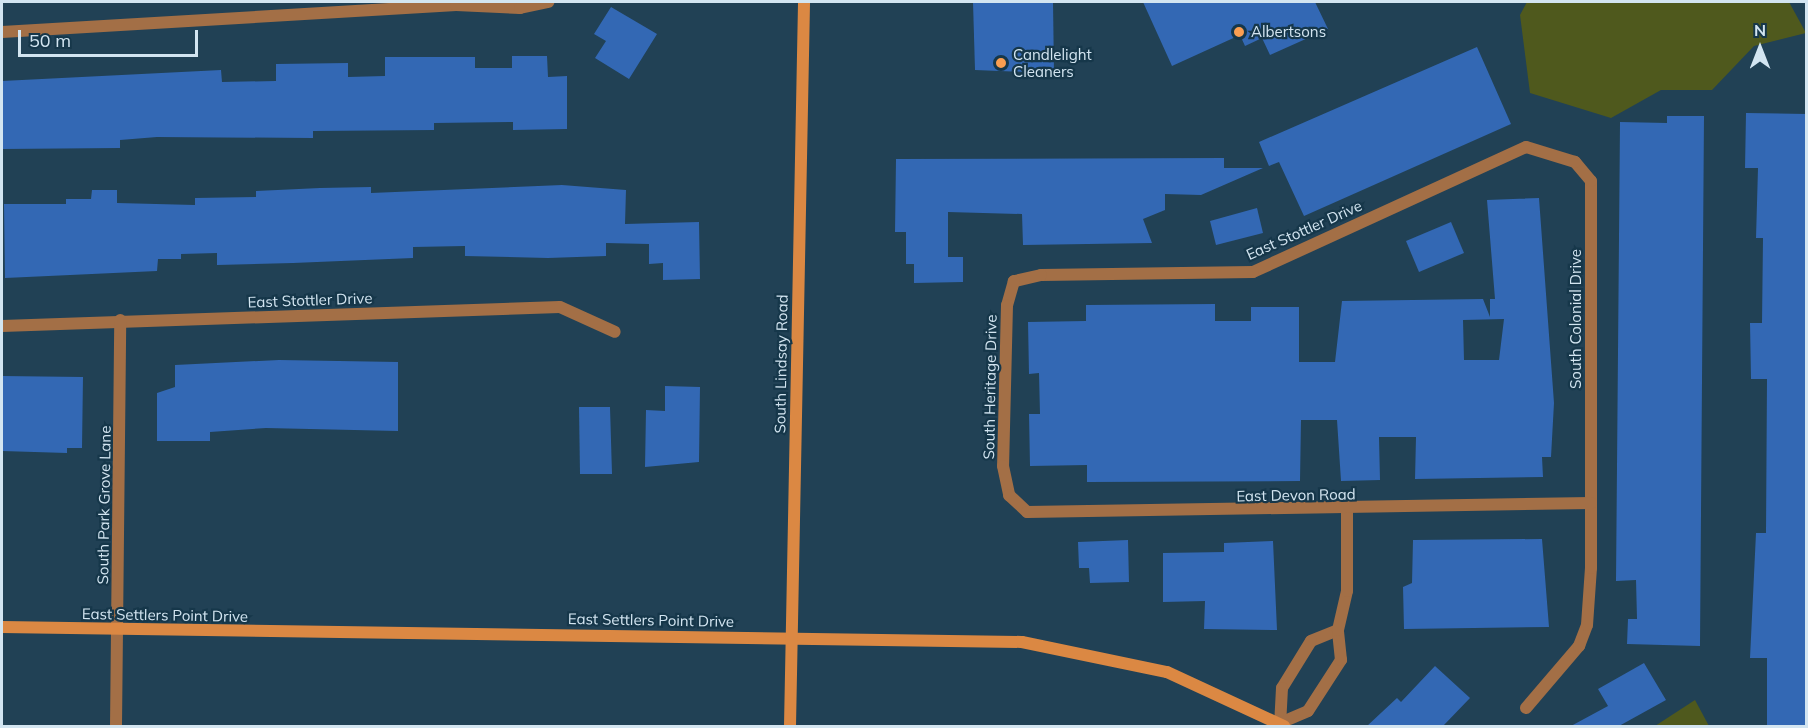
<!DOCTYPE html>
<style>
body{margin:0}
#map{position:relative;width:1808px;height:728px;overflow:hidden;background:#214155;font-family:Mulish,sans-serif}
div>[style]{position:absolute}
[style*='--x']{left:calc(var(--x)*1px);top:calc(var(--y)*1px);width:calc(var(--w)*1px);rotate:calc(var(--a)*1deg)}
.green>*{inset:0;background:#4f591d}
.building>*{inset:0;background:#3368b4}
.street>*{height:12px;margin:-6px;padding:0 6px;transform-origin:6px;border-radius:6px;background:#a36f46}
.secondary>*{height:12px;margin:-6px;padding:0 6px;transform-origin:6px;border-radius:6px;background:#db8843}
.dots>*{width:16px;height:16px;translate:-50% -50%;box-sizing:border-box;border:3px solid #16374a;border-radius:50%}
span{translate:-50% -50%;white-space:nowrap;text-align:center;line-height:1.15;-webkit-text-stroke:4.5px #16374a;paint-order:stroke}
.poi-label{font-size:15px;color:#d3e5f1}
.left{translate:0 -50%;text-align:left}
.street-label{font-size:15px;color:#d3e5f1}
.frame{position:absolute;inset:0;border:3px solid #d3e5f1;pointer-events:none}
.north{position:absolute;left:1730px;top:18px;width:60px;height:60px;-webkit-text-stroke:4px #16374a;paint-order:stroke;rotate:0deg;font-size:16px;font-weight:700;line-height:24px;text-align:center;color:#d3e5f1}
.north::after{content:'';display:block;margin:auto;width:21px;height:27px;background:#d3e5f1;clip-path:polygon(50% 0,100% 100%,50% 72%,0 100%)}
.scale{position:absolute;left:18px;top:30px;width:180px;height:27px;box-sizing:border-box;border:3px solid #d3e5f1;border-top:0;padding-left:8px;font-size:18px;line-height:21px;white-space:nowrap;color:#d3e5f1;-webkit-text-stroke:4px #16374a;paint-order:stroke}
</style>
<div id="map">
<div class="green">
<div style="clip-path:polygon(1527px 2px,1789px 2px,1806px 33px,1754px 46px,1712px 90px,1661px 90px,1611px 118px,1530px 93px,1520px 15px)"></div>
<div style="clip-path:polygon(1695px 700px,1709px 726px,1655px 726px)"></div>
</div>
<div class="building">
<div style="clip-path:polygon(973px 2px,1053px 2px,1054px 73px,975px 70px)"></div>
<div style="clip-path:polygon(1143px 2px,1315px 2px,1328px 29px,1270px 55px,1262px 38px,1245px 46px,1240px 35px,1172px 66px)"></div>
<div style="clip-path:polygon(611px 7px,657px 34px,629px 79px,595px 58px,606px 41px,594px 34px)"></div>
<div style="clip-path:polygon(1477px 47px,1511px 124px,1304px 216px,1279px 162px,1269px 166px,1259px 142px)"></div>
<div style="clip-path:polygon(512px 56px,547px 56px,548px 77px,567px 76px,567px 129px,513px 130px,513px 122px,434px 123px,434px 130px,313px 131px,313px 138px,157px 137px,120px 140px,120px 148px,2px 149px,2px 81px,221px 70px,222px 82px,276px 81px,276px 64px,348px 63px,348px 77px,385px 76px,385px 57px,475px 57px,475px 68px,512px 68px)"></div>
<div style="clip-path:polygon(1746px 113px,1806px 114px,1806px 726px,1767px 726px,1767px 658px,1750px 658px,1756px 533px,1766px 533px,1767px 379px,1751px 379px,1750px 323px,1762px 323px,1763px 238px,1756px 238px,1758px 168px,1745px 168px)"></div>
<div style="clip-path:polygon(1667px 116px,1704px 116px,1700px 646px,1627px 644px,1628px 619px,1637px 619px,1636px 580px,1616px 581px,1620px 122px,1667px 123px)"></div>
<div style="clip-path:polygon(1224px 158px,1224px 168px,1263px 168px,1201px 195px,1165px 194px,1165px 210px,1143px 219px,1152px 243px,1023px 245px,1022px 214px,948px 212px,948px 257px,963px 257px,963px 282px,914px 283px,914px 264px,906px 264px,906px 232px,895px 232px,896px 159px)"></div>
<div style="clip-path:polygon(562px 185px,626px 190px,625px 224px,699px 222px,700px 279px,663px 280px,663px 263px,649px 264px,649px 244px,606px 243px,606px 256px,548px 258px,465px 256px,465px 246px,413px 247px,413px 258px,293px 263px,217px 265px,217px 253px,181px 254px,181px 259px,158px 259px,157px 271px,5px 278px,4px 204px,66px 204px,66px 199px,91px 199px,92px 190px,117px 190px,117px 203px,195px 205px,195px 198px,256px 197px,256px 191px,320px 188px,371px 187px,371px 193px)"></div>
<div style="clip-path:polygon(evenodd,1539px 198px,1554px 403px,1551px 457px,1542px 457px,1543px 477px,1415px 479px,1416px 437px,1379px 437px,1380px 480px,1341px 481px,1337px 420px,1301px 420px,1300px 481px,1087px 482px,1087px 465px,1030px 466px,1029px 414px,1040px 414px,1039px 373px,1029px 374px,1028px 322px,1086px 321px,1086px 305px,1215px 304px,1215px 321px,1251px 321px,1251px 307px,1299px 307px,1299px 362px,1335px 362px,1342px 301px,1483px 299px,1490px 317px,1490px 299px,1495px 299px,1487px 200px,1539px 198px,1504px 319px,1499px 360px,1464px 360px,1463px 320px,1504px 319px)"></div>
<div style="clip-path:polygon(1257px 208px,1263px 233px,1216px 245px,1210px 221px)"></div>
<div style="clip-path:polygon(1451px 222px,1464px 253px,1419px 272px,1406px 241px)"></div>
<div style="clip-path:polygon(279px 360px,398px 362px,398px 431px,266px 428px,210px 432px,210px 441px,157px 441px,157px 393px,175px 387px,175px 365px)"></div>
<div style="clip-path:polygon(2px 376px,83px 377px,82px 448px,67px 448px,67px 453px,2px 451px)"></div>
<div style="clip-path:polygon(665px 386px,700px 387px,699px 462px,645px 467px,646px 410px,665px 411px)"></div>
<div style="clip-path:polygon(579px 407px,610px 407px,612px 474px,580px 474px)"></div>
<div style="clip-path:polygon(1542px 539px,1549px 627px,1404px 629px,1403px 587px,1412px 583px,1413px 540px)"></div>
<div style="clip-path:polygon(1128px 540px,1129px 582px,1090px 583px,1089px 568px,1079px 568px,1078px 542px)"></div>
<div style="clip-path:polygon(1273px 541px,1277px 630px,1204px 629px,1205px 601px,1163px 602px,1163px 553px,1224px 552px,1224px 543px)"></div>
<div style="clip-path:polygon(1644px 663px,1666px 700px,1619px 726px,1571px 726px,1608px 706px,1598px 689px)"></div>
<div style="clip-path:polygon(1435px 666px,1470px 698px,1443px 726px,1367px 726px,1397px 698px,1401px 702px)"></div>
</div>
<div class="street">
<div style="--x:2;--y:32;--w:455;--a:-3.4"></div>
<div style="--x:456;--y:5;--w:64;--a:2.7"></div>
<div style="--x:520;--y:8;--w:29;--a:-12"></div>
<div style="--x:2;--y:326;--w:558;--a:-1.95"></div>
<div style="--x:560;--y:307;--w:60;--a:24.4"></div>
<div style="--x:1338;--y:630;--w:29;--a:158"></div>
<div style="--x:1311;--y:641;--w:55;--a:121.7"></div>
<div style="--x:1282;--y:688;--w:35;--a:93"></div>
<div style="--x:1280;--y:723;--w:30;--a:-23"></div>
<div style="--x:1308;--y:711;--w:61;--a:-57.1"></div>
<div style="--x:1341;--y:660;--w:30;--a:-96"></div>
<div style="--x:1338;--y:630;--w:40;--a:-77"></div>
<div style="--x:1347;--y:591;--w:82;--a:-90"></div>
<div style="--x:1526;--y:708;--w:82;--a:-49.5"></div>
<div style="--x:1579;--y:646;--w:22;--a:-69"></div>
<div style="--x:1587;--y:625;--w:57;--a:-86"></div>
<div style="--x:1591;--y:568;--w:387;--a:-90"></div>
<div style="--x:1591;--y:181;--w:25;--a:-130"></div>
<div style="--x:1575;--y:162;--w:51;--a:-163"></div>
<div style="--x:1526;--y:147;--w:300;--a:155.4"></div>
<div style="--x:1253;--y:272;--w:212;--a:179.2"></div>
<div style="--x:1041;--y:275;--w:28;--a:167"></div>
<div style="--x:1014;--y:281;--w:25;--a:106"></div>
<div style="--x:1007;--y:305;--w:161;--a:91.4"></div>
<div style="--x:1003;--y:466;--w:30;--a:78"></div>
<div style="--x:1009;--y:495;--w:25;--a:43"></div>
<div style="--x:1027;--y:512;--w:564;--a:-0.91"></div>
<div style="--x:116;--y:726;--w:406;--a:-89.4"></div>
</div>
<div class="secondary">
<div style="--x:2;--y:627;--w:1020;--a:0.84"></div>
<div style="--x:1022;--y:642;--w:148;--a:11.7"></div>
<div style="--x:1167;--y:672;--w:129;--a:24.8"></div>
<div style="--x:790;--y:726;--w:724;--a:-88.89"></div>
</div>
<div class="dots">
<div style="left:1239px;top:32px;background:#fb9e51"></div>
<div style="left:1001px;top:63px;background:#fb9e51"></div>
</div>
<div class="poi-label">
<span class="left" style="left:1251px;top:32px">Albertsons</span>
<span class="left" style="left:1013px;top:63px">Candlelight<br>Cleaners</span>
</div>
<div class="street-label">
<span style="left:1304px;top:230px;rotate:-24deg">East Stottler Drive</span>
<span style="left:310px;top:300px;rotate:-2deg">East Stottler Drive</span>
<span style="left:1576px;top:319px;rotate:-90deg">South Colonial Drive</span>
<span style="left:781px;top:364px;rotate:-89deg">South Lindsay Road</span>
<span style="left:990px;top:387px;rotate:-89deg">South Heritage Drive</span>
<span style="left:1296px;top:495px;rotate:-1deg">East Devon Road</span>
<span style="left:104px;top:505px;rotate:-89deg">South Park Grove Lane</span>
<span style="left:165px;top:615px;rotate:1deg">East Settlers Point Drive</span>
<span style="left:651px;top:620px;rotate:1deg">East Settlers Point Drive</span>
</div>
<div class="frame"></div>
<div class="north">N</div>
<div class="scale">50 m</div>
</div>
